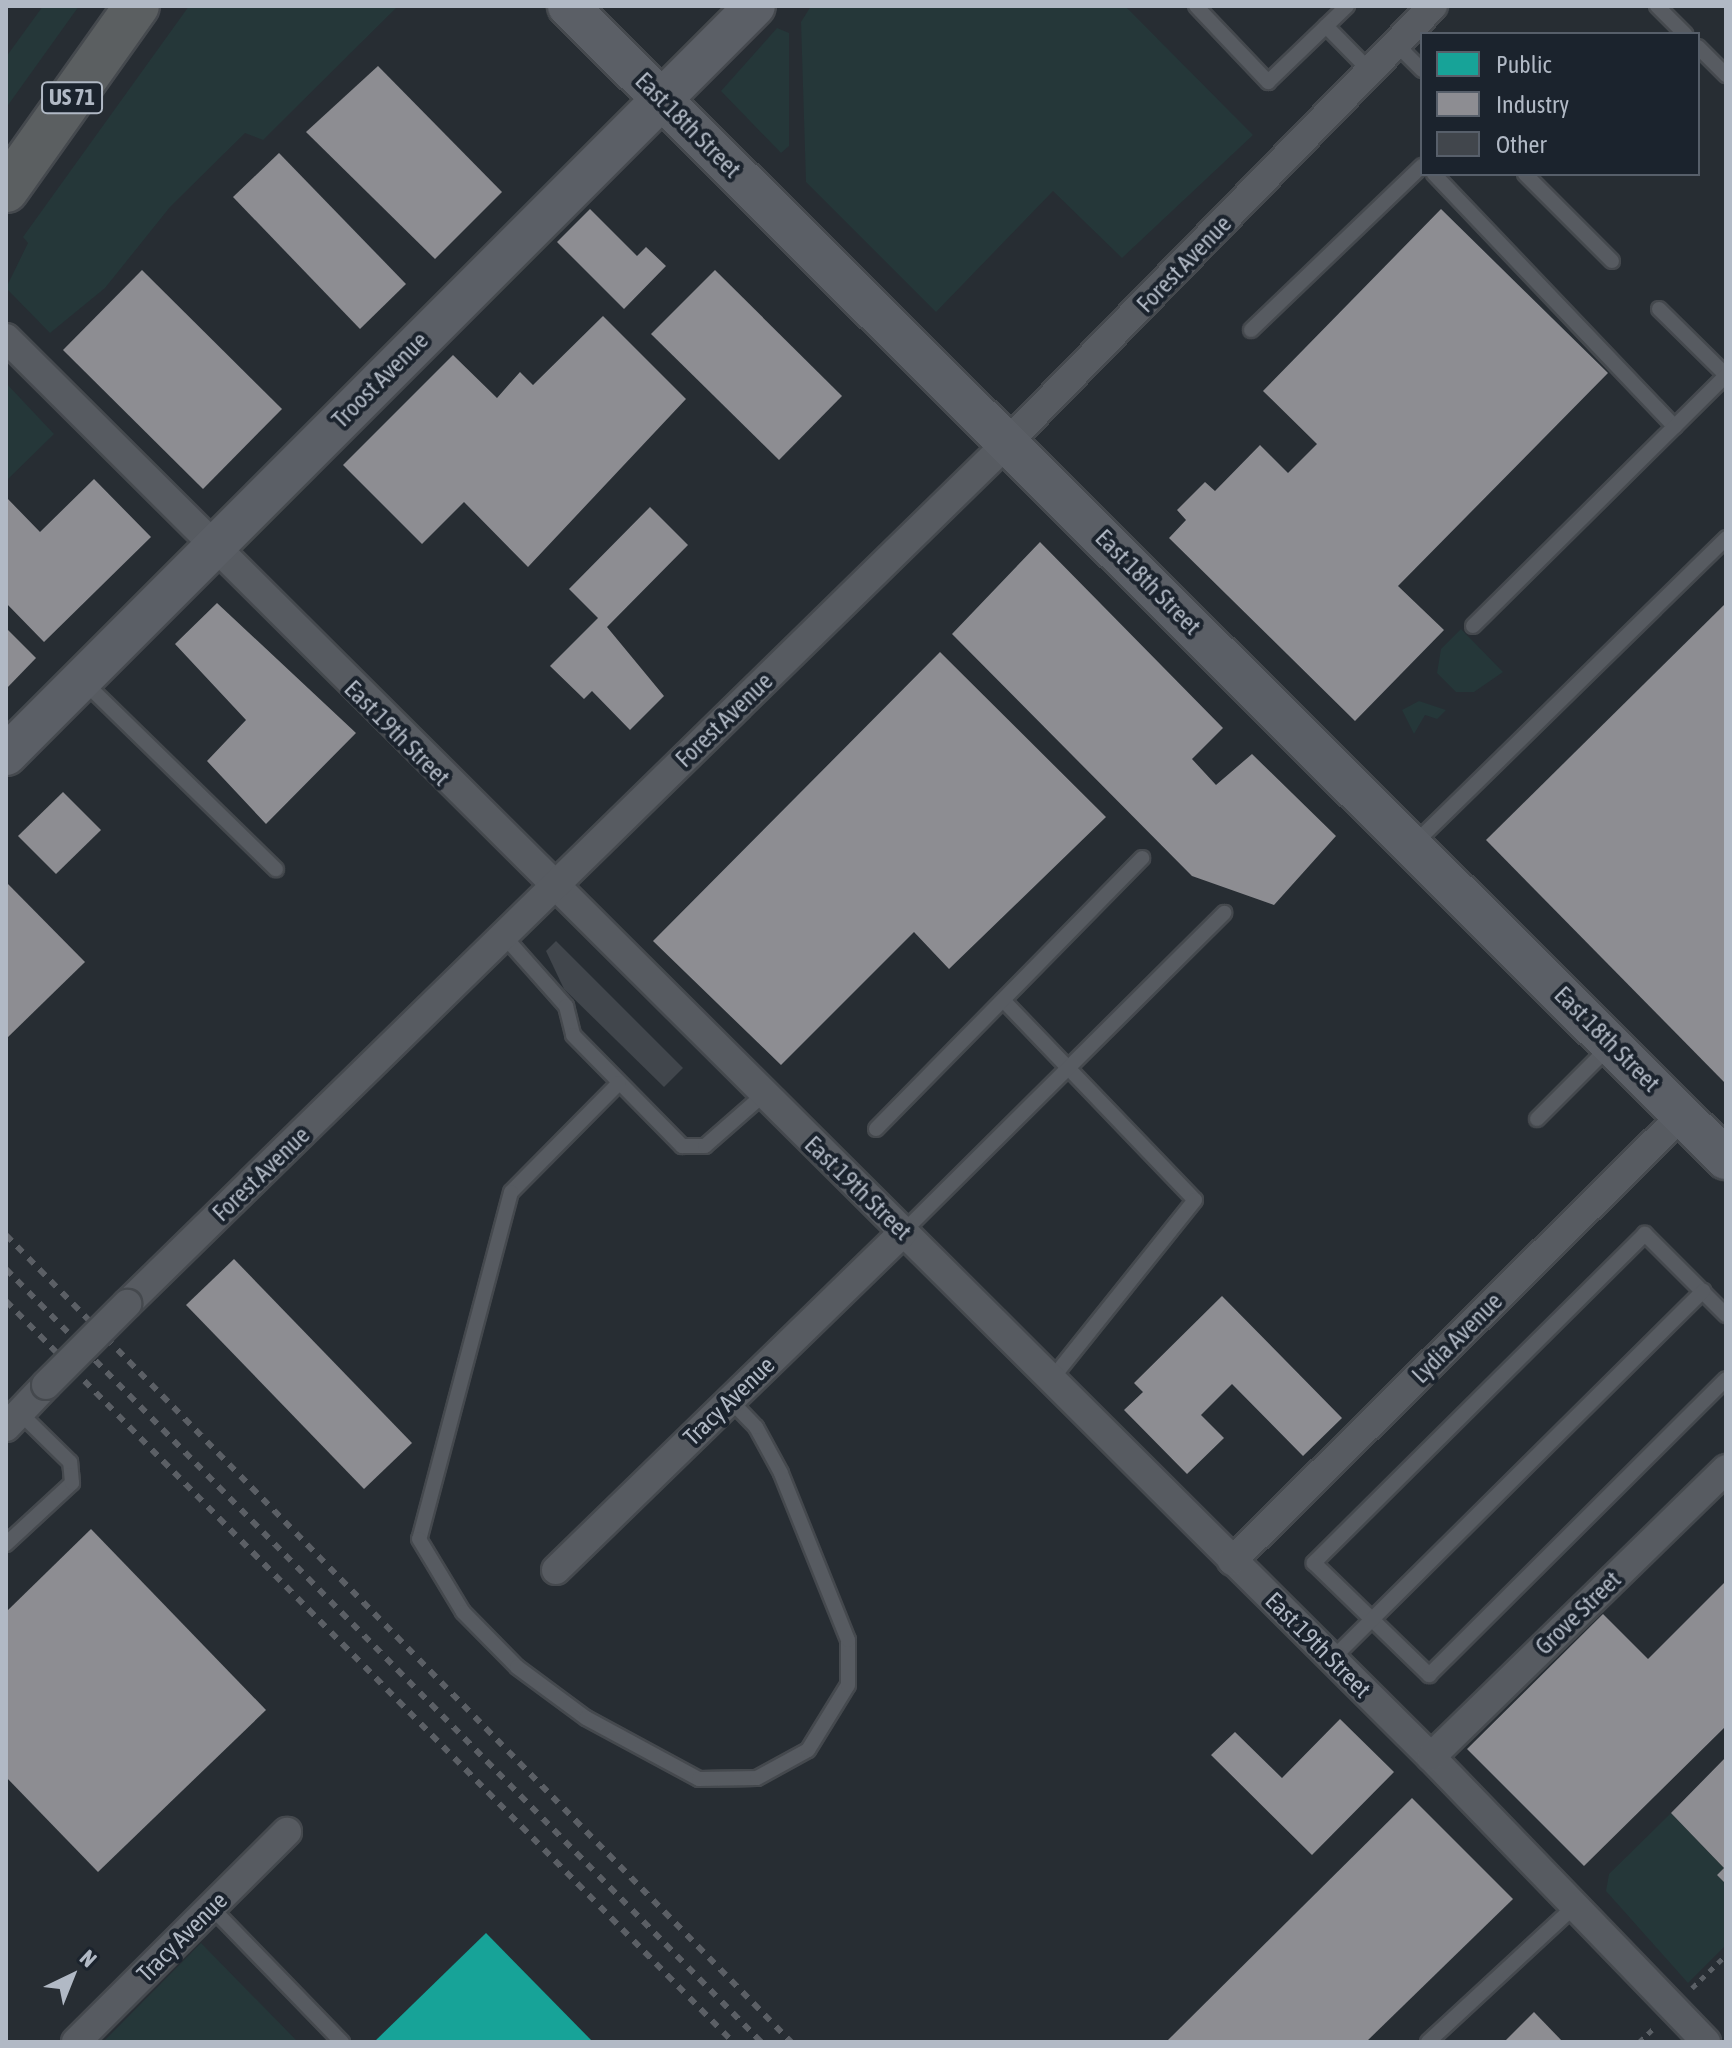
<!DOCTYPE html>
<style>
body{margin:0}
#map{position:relative;width:1732px;height:2048px;overflow:hidden;background:#272d33;font-family:"Asap Condensed",sans-serif}
div>[style]{position:absolute}
[style*='--x']{left:calc(var(--x)*1px);top:calc(var(--y)*1px);width:calc(var(--w)*1px);rotate:calc(var(--a)*1deg)}
.green>*{inset:0;background:#253739}
.public>*{inset:0;background:#17a398}
.industry>*{inset:0;background:#8d8d92}
.building>*{inset:0;background:#41464c}
.path>*{height:5px;margin-top:-2.5px;transform-origin:0;background:repeating-linear-gradient(90deg,#5a5f65 0 6px,transparent 0 12px)}
.roads{filter:drop-shadow(2px 0 #45494e) drop-shadow(-2px 0 #45494e) drop-shadow(0 2px #45494e) drop-shadow(0 -2px #45494e)}
.lane>*{height:14px;margin:-7px;padding:0 7px;transform-origin:7px;border-radius:7px;background:#575b61}
.street>*{height:28px;margin:-14px;padding:0 14px;transform-origin:14px;border-radius:14px;background:#575b61}
.secondary>*{height:40px;margin:-20px;padding:0 20px;transform-origin:20px;border-radius:20px;background:#5b5f66}
.highway>*{height:44px;margin:-22px;padding:0 22px;transform-origin:22px;border-radius:22px;background:#5b5f61}
.rail>*{height:6px;margin-top:-3px;transform-origin:0;background:repeating-linear-gradient(90deg,#5b5f65 0 8px,transparent 0 16px)}
.bridges{filter:drop-shadow(2px 0 #45494e) drop-shadow(-2px 0 #45494e) drop-shadow(0 2px #45494e) drop-shadow(0 -2px #45494e)}
.street-bridge>*{height:28px;margin:-14px;padding:0 14px;transform-origin:14px;border-radius:14px;background:#575b61}
span{translate:-50% -50%;white-space:nowrap;text-align:center;line-height:1.15;-webkit-text-stroke:8px #1b232d;paint-order:stroke}
.shield-label span{padding:2px 6px;background:#1b232d;border:2px solid;border-radius:6px;-webkit-text-stroke-width:0}
.shield-label{font-size:22px;color:#b1b9c5;font-weight:700}
.street-label{font-size:24px;color:#b1b9c5}
.frame{position:absolute;inset:0;border:8px solid #b1b9c5;pointer-events:none}
.legend{position:absolute;left:1420px;top:32px;width:280px;height:144px;box-sizing:border-box;background:#1b232d;border:2px solid #575f6a;margin:0;padding:10px 14px;list-style:none;font-size:24px;color:#b1b9c5}
.legend li{display:flex;align-items:center;gap:16px;height:40px}
.legend b{width:40px;border:2px solid #575f6a}
.north{position:absolute;left:32px;top:1936px;width:80px;height:80px;-webkit-text-stroke:6px #1b232d;paint-order:stroke;rotate:43deg;font-size:22px;font-weight:700;line-height:32px;text-align:center;color:#b1b9c5}
.north::after{content:'';display:block;margin:auto;width:28px;height:36px;background:#b1b9c5;clip-path:polygon(50% 0,100% 100%,50% 72%,0 100%)}
</style>
<div id="map">
<div class="green">
<div style="clip-path:polygon(43px 6px,79px 6px,6px 108px,6px 57px)"></div>
<div style="clip-path:polygon(189px 6px,398px 6px,263px 140px,245px 133px,170px 207px,105px 288px,50px 333px,6px 288px,28px 243px,23px 237px)"></div>
<div style="clip-path:polygon(811px 6px,1125px 6px,1253px 135px,1122px 258px,1053px 191px,936px 312px,806px 182px,801px 22px)"></div>
<div style="clip-path:polygon(777px 28px,789px 33px,789px 146px,781px 153px,721px 91px)"></div>
<div style="clip-path:polygon(6px 383px,54px 434px,6px 481px)"></div>
<div style="clip-path:polygon(1461px 629px,1503px 672px,1474px 692px,1456px 692px,1437px 673px,1441px 649px)"></div>
<div style="clip-path:polygon(1419px 701px,1446px 710px,1437px 719px,1425px 715px,1414px 734px,1402px 710px)"></div>
<div style="clip-path:polygon(1671px 1813px,1724px 1868px,1717px 1875px,1726px 1884px,1726px 1945px,1688px 1983px,1606px 1891px,1609px 1874px)"></div>
<div style="clip-path:polygon(201px 1943px,298px 2042px,103px 2042px)"></div>
</div>
<div class="public">
<div style="clip-path:polygon(486px 1933px,593px 2042px,374px 2042px)"></div>
</div>
<div class="industry">
<div style="clip-path:polygon(378px 66px,502px 192px,435px 259px,306px 132px)"></div>
<div style="clip-path:polygon(279px 153px,406px 284px,360px 329px,233px 197px)"></div>
<div style="clip-path:polygon(590px 209px,637px 256px,646px 247px,666px 266px,624px 309px,557px 242px)"></div>
<div style="clip-path:polygon(1441px 209px,1608px 373px,1398px 586px,1444px 630px,1355px 721px,1169px 538px,1186px 520px,1177px 510px,1205px 482px,1215px 491px,1260px 445px,1288px 473px,1317px 444px,1263px 391px)"></div>
<div style="clip-path:polygon(142px 270px,282px 409px,203px 489px,63px 350px)"></div>
<div style="clip-path:polygon(715px 270px,842px 396px,779px 460px,651px 334px)"></div>
<div style="clip-path:polygon(603px 316px,686px 399px,528px 567px,464px 502px,422px 544px,343px 465px,453px 355px,497px 398px,520px 372px,533px 385px)"></div>
<div style="clip-path:polygon(94px 479px,151px 537px,44px 642px,6px 603px,6px 497px,40px 532px)"></div>
<div style="clip-path:polygon(650px 507px,688px 545px,607px 627px,664px 696px,630px 730px,592px 691px,584px 699px,550px 666px,598px 618px,569px 589px)"></div>
<div style="clip-path:polygon(1040px 542px,1223px 728px,1192px 759px,1216px 785px,1252px 754px,1336px 836px,1274px 905px,1192px 876px,952px 634px)"></div>
<div style="clip-path:polygon(217px 603px,356px 733px,266px 824px,207px 761px,246px 720px,175px 644px)"></div>
<div style="clip-path:polygon(1726px 603px,1726px 1084px,1486px 840px)"></div>
<div style="clip-path:polygon(6px 628px,36px 658px,6px 689px)"></div>
<div style="clip-path:polygon(940px 652px,1106px 817px,949px 969px,914px 932px,781px 1065px,653px 941px)"></div>
<div style="clip-path:polygon(63px 792px,101px 830px,56px 874px,18px 836px)"></div>
<div style="clip-path:polygon(6px 882px,85px 962px,6px 1039px)"></div>
<div style="clip-path:polygon(234px 1259px,412px 1443px,364px 1489px,186px 1305px)"></div>
<div style="clip-path:polygon(1222px 1296px,1342px 1418px,1303px 1456px,1232px 1384px,1201px 1415px,1224px 1438px,1187px 1474px,1124px 1410px,1143px 1392px,1134px 1383px)"></div>
<div style="clip-path:polygon(91px 1529px,266px 1710px,98px 1872px,6px 1777px,6px 1612px)"></div>
<div style="clip-path:polygon(1726px 1581px,1726px 1726px,1584px 1866px,1467px 1749px,1603px 1614px,1648px 1659px)"></div>
<div style="clip-path:polygon(1340px 1719px,1394px 1772px,1312px 1855px,1211px 1755px,1235px 1732px,1282px 1778px)"></div>
<div style="clip-path:polygon(1726px 1757px,1726px 1884px,1717px 1875px,1724px 1868px,1671px 1813px)"></div>
<div style="clip-path:polygon(1412px 1798px,1513px 1899px,1366px 2042px,1168px 2040px)"></div>
<div style="clip-path:polygon(1534px 2012px,1563px 2042px,1504px 2042px)"></div>
</div>
<div class="building">
<div style="clip-path:polygon(556px 941px,683px 1068px,664px 1087px,564px 989px,546px 951px)"></div>
</div>
<div class="path">
<div style="--x:1692;--y:1988;--w:47;--a:-44.1"></div>
<div style="--x:1639;--y:2042;--w:23;--a:-43"></div>
</div>
<div class="roads">
<div class="lane">
<div style="--x:1196;--y:6;--w:105;--a:46.5"></div>
<div style="--x:1268;--y:82;--w:110;--a:-43.9"></div>
<div style="--x:1657;--y:6;--w:40;--a:45"></div>
<div style="--x:1326;--y:26;--w:63;--a:45.6"></div>
<div style="--x:1396;--y:44;--w:37;--a:45"></div>
<div style="--x:1698;--y:47;--w:40;--a:45"></div>
<div style="--x:1434;--y:174;--w:349;--a:46.4"></div>
<div style="--x:1525;--y:174;--w:123;--a:45"></div>
<div style="--x:1659;--y:309;--w:94;--a:44.6"></div>
<div style="--x:1251;--y:330;--w:237;--a:-43.8"></div>
<div style="--x:1473;--y:626;--w:356;--a:-44.7"></div>
<div style="--x:82;--y:680;--w:271;--a:44.3"></div>
<div style="--x:1415;--y:843;--w:436;--a:-44.4"></div>
<div style="--x:504;--y:936;--w:94;--a:48.5"></div>
<div style="--x:566;--y:1006;--w:30;--a:76"></div>
<div style="--x:573;--y:1035;--w:156;--a:45.5"></div>
<div style="--x:682;--y:1146;--w:23;--a:0"></div>
<div style="--x:705;--y:1146;--w:77;--a:-41.3"></div>
<div style="--x:1003;--y:1000;--w:277;--a:46.2"></div>
<div style="--x:1195;--y:1200;--w:231;--a:128.7"></div>
<div style="--x:619;--y:1083;--w:153;--a:134.7"></div>
<div style="--x:511;--y:1192;--w:359;--a:104.8"></div>
<div style="--x:419;--y:1539;--w:85;--a:58.9"></div>
<div style="--x:463;--y:1612;--w:77;--a:45.5"></div>
<div style="--x:517;--y:1667;--w:86;--a:36.5"></div>
<div style="--x:586;--y:1718;--w:128;--a:28.4"></div>
<div style="--x:699;--y:1779;--w:58;--a:-1"></div>
<div style="--x:757;--y:1778;--w:58;--a:-28.8"></div>
<div style="--x:808;--y:1750;--w:76;--a:-58.4"></div>
<div style="--x:848;--y:1685;--w:45;--a:-90"></div>
<div style="--x:848;--y:1640;--w:180;--a:-111.9"></div>
<div style="--x:781;--y:1473;--w:52;--a:-118.5"></div>
<div style="--x:756;--y:1427;--w:37;--a:-134"></div>
<div style="--x:1537;--y:1119;--w:103;--a:-45"></div>
<div style="--x:876;--y:1129;--w:380;--a:-45.5"></div>
<div style="--x:903;--y:1232;--w:453;--a:-44.8"></div>
<div style="--x:1726;--y:1315;--w:115;--a:-135"></div>
<div style="--x:1645;--y:1234;--w:467;--a:135.2"></div>
<div style="--x:1314;--y:1563;--w:161;--a:44.2"></div>
<div style="--x:1429;--y:1675;--w:419;--a:-44.9"></div>
<div style="--x:6;--y:1544;--w:90;--a:-42.7"></div>
<div style="--x:72;--y:1483;--w:21;--a:-95"></div>
<div style="--x:70;--y:1462;--w:70;--a:-135.6"></div>
<div style="--x:1332;--y:1659;--w:523;--a:-44.77"></div>
<div style="--x:212;--y:1908;--w:187;--a:45.9"></div>
<div style="--x:1428;--y:2042;--w:200;--a:-42.8"></div>
</div>
<div class="street">
<div style="--x:6;--y:338;--w:2011;--a:44.88"></div>
<div style="--x:1431;--y:1757;--w:396;--a:46"></div>
<div style="--x:127;--y:1304;--w:1231;--a:-44.37"></div>
<div style="--x:1007;--y:443;--w:610;--a:-45.73"></div>
<div style="--x:6;--y:1427;--w:58;--a:-46.4"></div>
<div style="--x:1232;--y:1561;--w:635;--a:-44.74"></div>
<div style="--x:556;--y:1570;--w:484;--a:-44.2"></div>
<div style="--x:1431;--y:1757;--w:412;--a:-44.3"></div>
<div style="--x:76;--y:2042;--w:298;--a:-44.9"></div>
</div>
<div class="secondary">
<div style="--x:568;--y:6;--w:1634;--a:44.88"></div>
<div style="--x:6;--y:755;--w:1059;--a:-45"></div>
</div>
<div class="highway">
<div style="--x:6;--y:190;--w:226;--a:-54.6"></div>
</div>
</div>
<div class="rail">
<div style="--x:6;--y:1235;--w:1126;--a:45.79"></div>
<div style="--x:6;--y:1269;--w:1081;--a:45.67"></div>
<div style="--x:6;--y:1301;--w:1038;--a:45.55"></div>
</div>
<div class="bridges">
<div class="street-bridge">
<div style="--x:46;--y:1385;--w:115;--a:-45"></div>
</div>
</div>
<div class="shield-label">
<span style="left:72px;top:98px">US 71</span>
</div>
<div class="street-label">
<span style="left:688px;top:125px;rotate:45deg">East 18th Street</span>
<span style="left:1184px;top:264px;rotate:-46deg">Forest Avenue</span>
<span style="left:380px;top:380px;rotate:-45deg">Troost Avenue</span>
<span style="left:1148px;top:582px;rotate:45deg">East 18th Street</span>
<span style="left:724px;top:720px;rotate:-44deg">Forest Avenue</span>
<span style="left:397px;top:733px;rotate:45deg">East 19th Street</span>
<span style="left:1607px;top:1039px;rotate:45deg">East 18th Street</span>
<span style="left:261px;top:1174px;rotate:-44deg">Forest Avenue</span>
<span style="left:858px;top:1188px;rotate:44deg">East 19th Street</span>
<span style="left:1457px;top:1338px;rotate:-45deg">Lydia Avenue</span>
<span style="left:729px;top:1401px;rotate:-44deg">Tracy Avenue</span>
<span style="left:1578px;top:1613px;rotate:-44deg">Grove Street</span>
<span style="left:1318px;top:1645px;rotate:45deg">East 19th Street</span>
<span style="left:182px;top:1937px;rotate:-45deg">Tracy Avenue</span>
</div>
<div class="frame"></div>
<ul class="legend">
<li><b style="height:22px;background:#17a398"></b>Public</li>
<li><b style="height:22px;background:#8d8d92"></b>Industry</li>
<li><b style="height:22px;background:#41464c"></b>Other</li>
</ul>
<div class="north">N</div>
</div>
